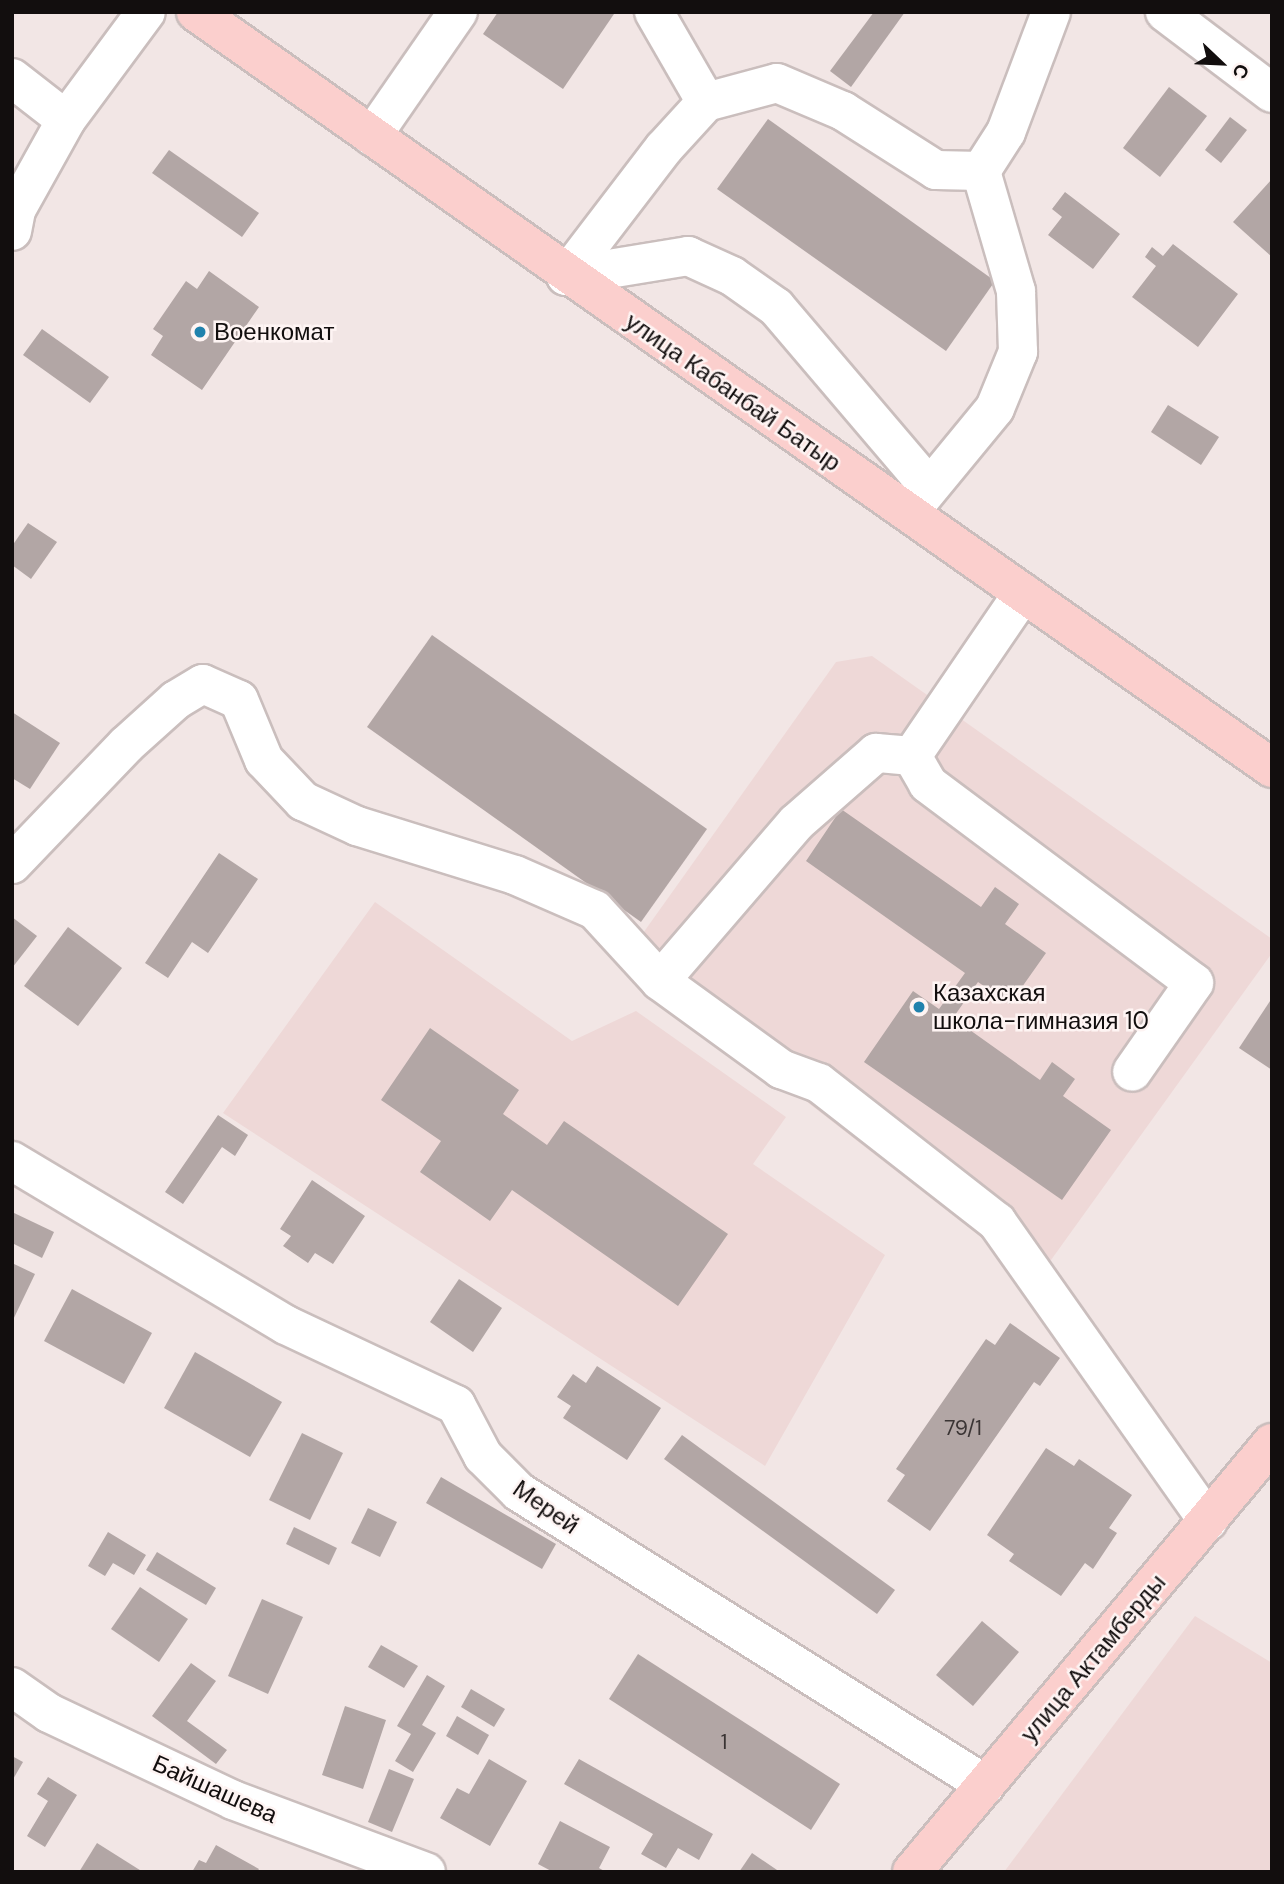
<!DOCTYPE html>
<meta charset="utf-8">
<style>
body{margin:0}
#map{position:relative;width:1284px;height:1884px;overflow:hidden;background:#f2e6e5;font-family:"DM Sans",sans-serif}
div>[style]{position:absolute}
[style*='--x']{left:calc(var(--x)*1px);top:calc(var(--y)*1px);width:calc(var(--w)*1px);rotate:calc(var(--a)*1deg)}
.built>*{inset:0;background:#eed8d7}
.building>*{inset:0;background:#b2a6a5}
.roads{filter:drop-shadow(2px 0 #cabebd) drop-shadow(-2px 0 #cabebd) drop-shadow(0 2px #cabebd) drop-shadow(0 -2px #cabebd)}
.minor>*{height:38px;margin:-19px;padding:0 19px;transform-origin:19px;border-radius:19px;background:#fff}
.major>*{height:38px;margin:-19px;padding:0 19px;transform-origin:19px;border-radius:19px;background:#fbcfcd}
.dots>*{width:19px;height:19px;translate:-50% -50%;box-sizing:border-box;border:4px solid #fef4f3;border-radius:50%}
span{translate:-50% -50%;white-space:nowrap;text-align:center;line-height:1.15;-webkit-text-stroke:5px #fef4f3;paint-order:stroke}
.number-label{font-size:21px;color:#3a3434}
.number-label span{-webkit-text-stroke-width:0}
.poi-label{font-size:24px;color:#120e0e}
.left{translate:0 -50%;text-align:left}
.street-label{font-size:24px;color:#120e0e}
.frame{position:absolute;inset:0;border:14px solid #120e0e;pointer-events:none}
.north{position:absolute;left:1186px;top:28px;width:70px;height:70px;-webkit-text-stroke:5px #fef4f3;paint-order:stroke;rotate:113deg;font-size:19px;font-weight:700;line-height:28px;text-align:center;color:#120e0e}
.north::after{content:'';display:block;margin:auto;width:24px;height:32px;background:#120e0e;clip-path:polygon(50% 0,100% 100%,50% 72%,0 100%)}
</style>
<div id="map">
<div class="built">
<div style="clip-path:polygon(872px 656px,1272px 939px,1272px 953px,1051px 1260px,1008px 1258px,802px 1098px,636px 943px,836px 662px)"></div>
<div style="clip-path:polygon(375px 902px,572px 1041px,636px 1011px,786px 1117px,753px 1164px,885px 1255px,765px 1466px,223px 1113px)"></div>
<div style="clip-path:polygon(1195px 1616px,1272px 1663px,1272px 1872px,1004px 1872px)"></div>
</div>
<div class="building">
<div style="clip-path:polygon(498px 12px,612px 12px,614px 14px,563px 89px,483px 34px)"></div>
<div style="clip-path:polygon(874px 12px,905px 12px,851px 87px,830px 71px)"></div>
<div style="clip-path:polygon(1169px 87px,1207px 116px,1160px 177px,1123px 148px)"></div>
<div style="clip-path:polygon(1230px 117px,1247px 130px,1221px 163px,1205px 150px)"></div>
<div style="clip-path:polygon(768px 119px,995px 281px,946px 351px,717px 189px)"></div>
<div style="clip-path:polygon(169px 150px,259px 213px,242px 237px,152px 173px)"></div>
<div style="clip-path:polygon(1272px 179px,1272px 257px,1233px 222px)"></div>
<div style="clip-path:polygon(1065px 192px,1120px 234px,1093px 269px,1048px 235px,1062px 217px,1052px 209px)"></div>
<div style="clip-path:polygon(1173px 244px,1238px 294px,1198px 347px,1132px 297px,1156px 266px,1145px 257px,1152px 247px,1163px 256px)"></div>
<div style="clip-path:polygon(209px 271px,259px 307px,202px 390px,151px 355px,163px 336px,153px 329px,186px 281px,197px 289px)"></div>
<div style="clip-path:polygon(42px 329px,109px 377px,90px 403px,23px 355px)"></div>
<div style="clip-path:polygon(1168px 405px,1219px 437px,1201px 465px,1151px 432px)"></div>
<div style="clip-path:polygon(28px 523px,57px 542px,31px 579px,12px 565px,12px 546px)"></div>
<div style="clip-path:polygon(432px 635px,707px 829px,641px 922px,367px 727px)"></div>
<div style="clip-path:polygon(12px 712px,60px 743px,30px 789px,12px 778px)"></div>
<div style="clip-path:polygon(841px 809px,981px 907px,995px 887px,1019px 904px,1005px 924px,1046px 953px,1010px 1004px,978px 982px,953px 1018px,1040px 1080px,1052px 1062px,1075px 1079px,1063px 1096px,1111px 1130px,1062px 1200px,864px 1062px,913px 991px,939px 1009px,965px 973px,806px 861px)"></div>
<div style="clip-path:polygon(219px 853px,258px 879px,208px 953px,192px 942px,168px 978px,145px 963px)"></div>
<div style="clip-path:polygon(12px 917px,37px 936px,12px 968px)"></div>
<div style="clip-path:polygon(68px 927px,122px 968px,78px 1026px,24px 986px)"></div>
<div style="clip-path:polygon(1272px 998px,1272px 1070px,1239px 1048px)"></div>
<div style="clip-path:polygon(430px 1028px,519px 1090px,503px 1114px,547px 1145px,564px 1121px,728px 1234px,678px 1306px,512px 1190px,490px 1221px,420px 1172px,441px 1141px,381px 1100px)"></div>
<div style="clip-path:polygon(218px 1115px,248px 1135px,235px 1156px,222px 1147px,183px 1204px,165px 1192px)"></div>
<div style="clip-path:polygon(312px 1180px,365px 1216px,333px 1264px,315px 1253px,308px 1263px,283px 1246px,291px 1236px,280px 1229px)"></div>
<div style="clip-path:polygon(12px 1212px,54px 1232px,42px 1258px,12px 1243px)"></div>
<div style="clip-path:polygon(12px 1263px,35px 1274px,12px 1322px)"></div>
<div style="clip-path:polygon(459px 1279px,502px 1308px,473px 1352px,430px 1322px)"></div>
<div style="clip-path:polygon(72px 1289px,152px 1333px,124px 1384px,44px 1341px)"></div>
<div style="clip-path:polygon(1010px 1323px,1060px 1358px,1040px 1386px,1034px 1382px,930px 1531px,887px 1501px,905px 1475px,896px 1469px,986px 1339px,995px 1345px)"></div>
<div style="clip-path:polygon(195px 1352px,282px 1402px,250px 1457px,164px 1408px)"></div>
<div style="clip-path:polygon(597px 1366px,661px 1408px,627px 1460px,563px 1418px,571px 1406px,557px 1397px,573px 1374px,586px 1383px)"></div>
<div style="clip-path:polygon(302px 1433px,343px 1453px,310px 1520px,269px 1500px)"></div>
<div style="clip-path:polygon(682px 1435px,895px 1590px,877px 1614px,664px 1459px)"></div>
<div style="clip-path:polygon(1046px 1448px,1074px 1466px,1079px 1459px,1132px 1495px,1109px 1528px,1117px 1533px,1093px 1569px,1085px 1563px,1061px 1596px,1009px 1561px,1014px 1554px,987px 1535px)"></div>
<div style="clip-path:polygon(441px 1477px,556px 1544px,542px 1569px,426px 1503px)"></div>
<div style="clip-path:polygon(368px 1508px,397px 1522px,380px 1557px,351px 1543px)"></div>
<div style="clip-path:polygon(294px 1527px,337px 1548px,329px 1565px,286px 1544px)"></div>
<div style="clip-path:polygon(108px 1532px,146px 1555px,134px 1575px,113px 1563px,105px 1576px,88px 1566px)"></div>
<div style="clip-path:polygon(157px 1552px,216px 1588px,206px 1605px,146px 1570px)"></div>
<div style="clip-path:polygon(140px 1587px,188px 1619px,159px 1662px,111px 1629px)"></div>
<div style="clip-path:polygon(262px 1599px,303px 1617px,268px 1694px,228px 1676px)"></div>
<div style="clip-path:polygon(982px 1621px,1019px 1652px,973px 1706px,936px 1675px)"></div>
<div style="clip-path:polygon(381px 1645px,418px 1666px,404px 1688px,368px 1667px)"></div>
<div style="clip-path:polygon(638px 1654px,840px 1784px,811px 1830px,609px 1699px)"></div>
<div style="clip-path:polygon(191px 1663px,216px 1681px,187px 1721px,227px 1750px,216px 1764px,152px 1716px)"></div>
<div style="clip-path:polygon(427px 1675px,445px 1686px,422px 1725px,436px 1733px,413px 1772px,395px 1761px,411px 1734px,397px 1726px)"></div>
<div style="clip-path:polygon(471px 1689px,505px 1709px,494px 1727px,461px 1707px)"></div>
<div style="clip-path:polygon(345px 1706px,386px 1720px,363px 1789px,322px 1775px)"></div>
<div style="clip-path:polygon(457px 1716px,489px 1735px,478px 1755px,446px 1736px)"></div>
<div style="clip-path:polygon(12px 1756px,23px 1762px,12px 1781px)"></div>
<div style="clip-path:polygon(489px 1759px,527px 1781px,490px 1846px,440px 1818px,457px 1788px,469px 1794px)"></div>
<div style="clip-path:polygon(579px 1759px,713px 1834px,699px 1860px,678px 1848px,666px 1868px,641px 1854px,653px 1834px,564px 1784px)"></div>
<div style="clip-path:polygon(389px 1769px,414px 1779px,392px 1832px,368px 1822px)"></div>
<div style="clip-path:polygon(48px 1777px,77px 1795px,45px 1847px,27px 1836px,48px 1801px,37px 1794px)"></div>
<div style="clip-path:polygon(560px 1821px,610px 1847px,599px 1868px,606px 1872px,553px 1872px,538px 1864px)"></div>
<div style="clip-path:polygon(97px 1843px,143px 1872px,79px 1872px)"></div>
<div style="clip-path:polygon(216px 1845px,259px 1869px,257px 1872px,192px 1872px,199px 1860px,206px 1863px)"></div>
<div style="clip-path:polygon(752px 1853px,780px 1872px,739px 1872px)"></div>
</div>
<div class="roads">
<div class="minor">
<div style="--x:654;--y:12;--w:104;--a:60"></div>
<div style="--x:1165;--y:12;--w:134;--a:37.1"></div>
<div style="--x:12;--y:78;--w:68;--a:37.9"></div>
<div style="--x:372;--y:136;--w:151;--a:-55.3"></div>
<div style="--x:12;--y:231;--w:21;--a:-79"></div>
<div style="--x:16;--y:210;--w:103;--a:-60.9"></div>
<div style="--x:66;--y:120;--w:134;--a:-53.5"></div>
<div style="--x:566;--y:276;--w:161;--a:-52.6"></div>
<div style="--x:664;--y:148;--w:62;--a:-47.6"></div>
<div style="--x:706;--y:102;--w:73;--a:-15"></div>
<div style="--x:777;--y:83;--w:72;--a:23"></div>
<div style="--x:843;--y:111;--w:110;--a:32.4"></div>
<div style="--x:936;--y:170;--w:45;--a:1.3"></div>
<div style="--x:981;--y:171;--w:46;--a:-57.3"></div>
<div style="--x:1006;--y:132;--w:128;--a:-69.4"></div>
<div style="--x:566;--y:276;--w:124;--a:-9.3"></div>
<div style="--x:688;--y:256;--w:48;--a:24.4"></div>
<div style="--x:732;--y:276;--w:54;--a:35.2"></div>
<div style="--x:776;--y:307;--w:236;--a:49.6"></div>
<div style="--x:913;--y:508;--w:129;--a:-50.6"></div>
<div style="--x:995;--y:408;--w:61;--a:-67.7"></div>
<div style="--x:1018;--y:352;--w:61;--a:-91.9"></div>
<div style="--x:1016;--y:291;--w:125;--a:-106.3"></div>
<div style="--x:1023;--y:593;--w:197;--a:124.3"></div>
<div style="--x:912;--y:756;--w:32;--a:60"></div>
<div style="--x:928;--y:784;--w:332;--a:36.8"></div>
<div style="--x:1194;--y:983;--w:108;--a:124.9"></div>
<div style="--x:912;--y:756;--w:36;--a:-175"></div>
<div style="--x:876;--y:753;--w:106;--a:138.8"></div>
<div style="--x:796;--y:823;--w:208;--a:130.7"></div>
<div style="--x:660;--y:981;--w:150;--a:36"></div>
<div style="--x:781;--y:1069;--w:40;--a:20.2"></div>
<div style="--x:819;--y:1083;--w:226;--a:38"></div>
<div style="--x:997;--y:1222;--w:366;--a:54.8"></div>
<div style="--x:12;--y:864;--w:165;--a:-46.2"></div>
<div style="--x:126;--y:745;--w:67;--a:-42"></div>
<div style="--x:176;--y:700;--w:31;--a:-31"></div>
<div style="--x:203;--y:684;--w:39;--a:24"></div>
<div style="--x:239;--y:700;--w:65;--a:67.4"></div>
<div style="--x:264;--y:760;--w:57;--a:46.4"></div>
<div style="--x:303;--y:801;--w:60;--a:24.8"></div>
<div style="--x:357;--y:826;--w:165;--a:17.2"></div>
<div style="--x:515;--y:875;--w:87;--a:23.6"></div>
<div style="--x:595;--y:910;--w:96;--a:47.5"></div>
<div style="--x:12;--y:1161;--w:319;--a:30.9"></div>
<div style="--x:286;--y:1325;--w:188;--a:25.2"></div>
<div style="--x:456;--y:1405;--w:58;--a:62.1"></div>
<div style="--x:483;--y:1456;--w:51;--a:45"></div>
<div style="--x:519;--y:1492;--w:551;--a:32.1"></div>
<div style="--x:12;--y:1687;--w:45;--a:35.1"></div>
<div style="--x:49;--y:1713;--w:204;--a:25.3"></div>
<div style="--x:233;--y:1800;--w:206;--a:20.5"></div>
</div>
<div class="major">
<div style="--x:196;--y:12;--w:1315;--a:35.09"></div>
<div style="--x:912;--y:1872;--w:560;--a:-50"></div>
</div>
</div>
<div class="dots">
<div style="left:200px;top:332px;background:#2082ad"></div>
<div style="left:919px;top:1007px;background:#2082ad"></div>
</div>
<div class="number-label">
<span style="left:963px;top:1428px">79/1</span>
<span style="left:724px;top:1742px">1</span>
</div>
<div class="poi-label">
<span class="left" style="left:214px;top:332px">Военкомат</span>
<span class="left" style="left:933px;top:1007px">Казахская<br>школа-гимназия 10</span>
</div>
<div class="street-label">
<span style="left:733px;top:392px;rotate:35deg">улица Кабанбай Батыр</span>
<span style="left:546px;top:1507px;rotate:35deg">Мерей</span>
<span style="left:1093px;top:1658px;rotate:-50deg">улица Актамберды</span>
<span style="left:215px;top:1789px;rotate:24deg">Байшашева</span>
</div>
<div class="frame"></div>
<div class="north">С</div>
</div>
